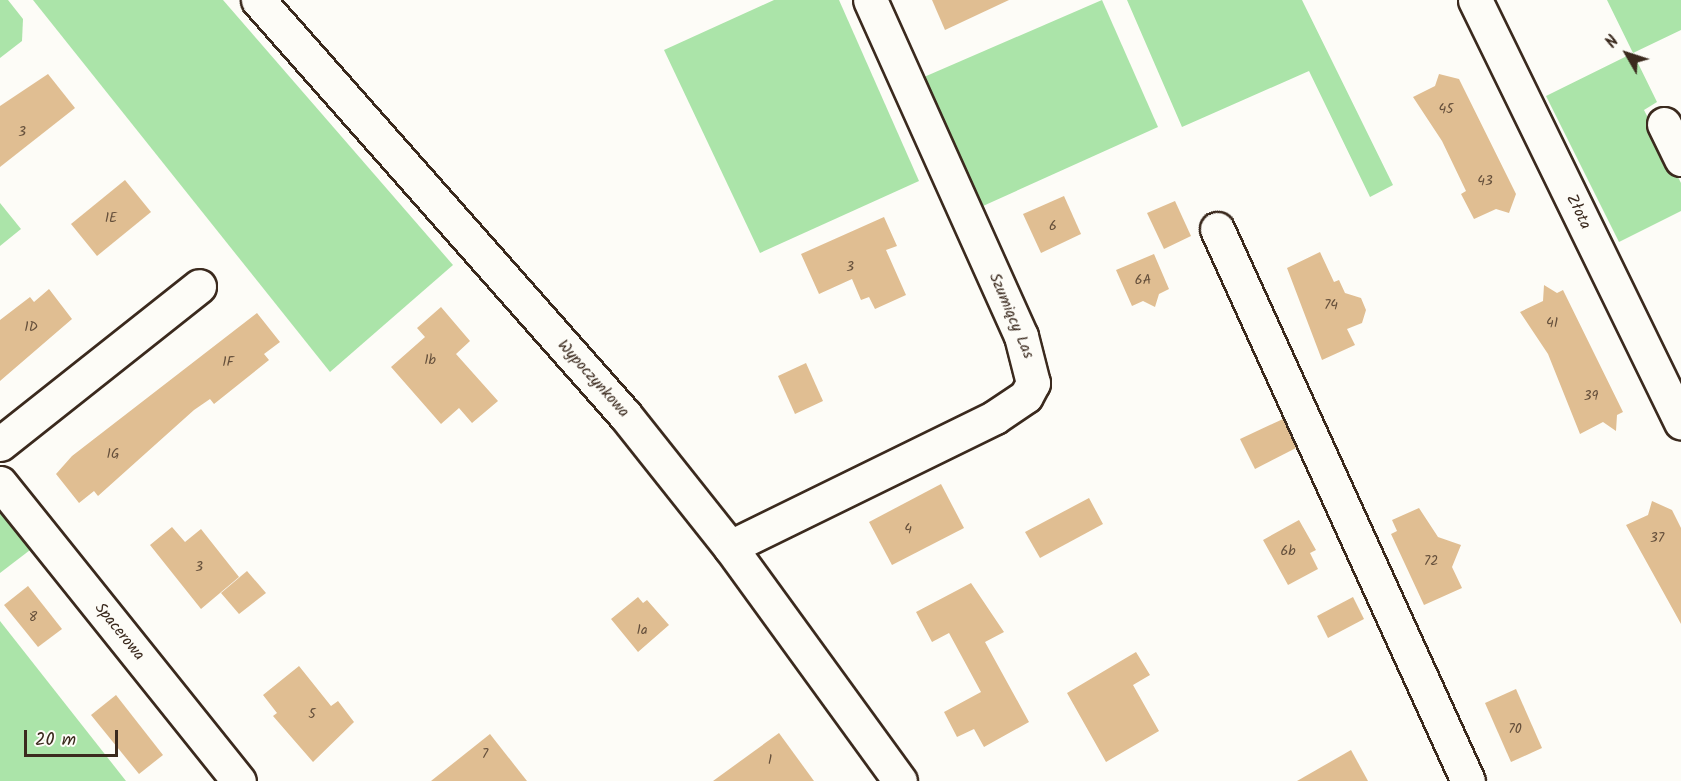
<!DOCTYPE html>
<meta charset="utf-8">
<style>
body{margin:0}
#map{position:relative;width:1681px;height:781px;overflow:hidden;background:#fdfcf7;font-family:Kalam,sans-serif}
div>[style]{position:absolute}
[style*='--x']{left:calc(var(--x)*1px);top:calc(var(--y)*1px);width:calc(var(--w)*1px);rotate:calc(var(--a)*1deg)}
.green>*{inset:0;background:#abe4a9}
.building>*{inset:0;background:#e0be92}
.roads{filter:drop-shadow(2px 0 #3b2a1e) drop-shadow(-2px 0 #3b2a1e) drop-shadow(0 2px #3b2a1e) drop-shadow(0 -2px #3b2a1e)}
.minor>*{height:33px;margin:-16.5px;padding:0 16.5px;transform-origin:16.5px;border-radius:16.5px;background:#fdfcf7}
span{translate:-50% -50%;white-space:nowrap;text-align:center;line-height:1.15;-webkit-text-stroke:6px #fdfcf7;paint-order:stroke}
.number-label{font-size:14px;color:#644f3b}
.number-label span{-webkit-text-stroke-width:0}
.street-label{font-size:16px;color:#3b2a1e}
.north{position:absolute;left:1597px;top:24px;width:60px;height:60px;-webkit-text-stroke:4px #fdfcf7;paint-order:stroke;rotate:309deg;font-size:16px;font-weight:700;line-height:24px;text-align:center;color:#3b2a1e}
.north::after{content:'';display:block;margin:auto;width:21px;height:27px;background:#3b2a1e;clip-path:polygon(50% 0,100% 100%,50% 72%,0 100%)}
.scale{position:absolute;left:24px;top:730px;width:94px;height:27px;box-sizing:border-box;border:3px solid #3b2a1e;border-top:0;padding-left:8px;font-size:18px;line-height:21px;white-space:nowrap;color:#3b2a1e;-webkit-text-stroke:4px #fdfcf7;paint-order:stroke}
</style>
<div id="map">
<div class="green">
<div style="clip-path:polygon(0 0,8px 0,23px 19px,22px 41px,0 58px)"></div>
<div style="clip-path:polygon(33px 0,223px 0,453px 265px,330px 372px)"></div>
<div style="clip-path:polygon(774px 0,839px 0,919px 181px,760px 253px,664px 50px)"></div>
<div style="clip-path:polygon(1102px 0,1158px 127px,983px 206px,924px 77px)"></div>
<div style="clip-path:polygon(1127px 0,1302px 0,1393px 185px,1370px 197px,1309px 71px,1182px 127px)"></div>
<div style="clip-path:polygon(1607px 0,1681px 0,1681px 30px,1633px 53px,1657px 102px,1644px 110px,1681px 183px,1681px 211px,1619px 242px,1546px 96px,1633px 53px)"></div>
<div style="clip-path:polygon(0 203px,21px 229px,0 246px)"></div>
<div style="clip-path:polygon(0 504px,34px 547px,0 573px)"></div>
<div style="clip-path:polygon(0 621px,126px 781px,0 781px)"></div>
</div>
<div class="building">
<div style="clip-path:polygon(932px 0,1009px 0,945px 30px)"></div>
<div style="clip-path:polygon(48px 74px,75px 108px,0 167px,0 106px)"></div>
<div style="clip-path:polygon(1439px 74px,1459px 79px,1516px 194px,1509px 213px,1496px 209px,1474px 219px,1461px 194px,1466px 191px,1442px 141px,1413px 97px,1435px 86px)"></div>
<div style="clip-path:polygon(125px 180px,151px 212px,97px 256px,71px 224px)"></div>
<div style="clip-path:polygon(1064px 196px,1081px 234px,1041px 253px,1023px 214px)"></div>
<div style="clip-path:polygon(1175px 201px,1191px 236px,1164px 249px,1147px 213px)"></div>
<div style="clip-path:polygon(884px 217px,897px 246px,886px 250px,906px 295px,875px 309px,869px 297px,861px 300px,852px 279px,819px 294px,801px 254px)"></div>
<div style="clip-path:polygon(1320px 252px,1334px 282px,1339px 280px,1345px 293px,1361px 298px,1366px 310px,1362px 323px,1347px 329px,1355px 345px,1322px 360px,1287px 268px)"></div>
<div style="clip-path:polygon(1154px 254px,1169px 289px,1159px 294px,1155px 307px,1143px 301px,1132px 306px,1116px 270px)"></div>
<div style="clip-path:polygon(1544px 285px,1557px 293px,1563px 290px,1623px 412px,1617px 415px,1616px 431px,1603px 422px,1580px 434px,1548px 354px,1520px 312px,1543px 301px)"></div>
<div style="clip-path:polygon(49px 289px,72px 319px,0 381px,0 320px,30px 297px,34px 302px)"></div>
<div style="clip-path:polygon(441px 307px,470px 341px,456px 354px,498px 401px,472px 423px,459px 408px,441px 424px,391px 367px,425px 337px,417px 328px)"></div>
<div style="clip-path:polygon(257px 313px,280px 342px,264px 354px,269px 360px,214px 404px,210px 399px,194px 410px,98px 496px,94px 491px,79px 503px,56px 474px,72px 456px)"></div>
<div style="clip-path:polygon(806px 363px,823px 401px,795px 414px,778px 376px)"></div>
<div style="clip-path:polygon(1283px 419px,1296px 448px,1255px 469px,1240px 439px)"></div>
<div style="clip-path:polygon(941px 484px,964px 528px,892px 565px,869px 522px)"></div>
<div style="clip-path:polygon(1089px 498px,1103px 524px,1040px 558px,1025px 532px)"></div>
<div style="clip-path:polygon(1652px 501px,1672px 510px,1681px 528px,1681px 624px,1626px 525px,1648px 515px)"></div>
<div style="clip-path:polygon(1419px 508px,1438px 537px,1461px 545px,1452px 567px,1462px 588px,1424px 605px,1391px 534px,1397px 531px,1392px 520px)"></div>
<div style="clip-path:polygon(1299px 520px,1316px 550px,1310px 553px,1318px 569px,1288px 585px,1263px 540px)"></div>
<div style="clip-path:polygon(172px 527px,185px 542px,201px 529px,239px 577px,201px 609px,150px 545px)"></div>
<div style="clip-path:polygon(247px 571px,266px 593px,239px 614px,221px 593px)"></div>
<div style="clip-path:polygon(971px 583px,1004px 632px,985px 642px,1029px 722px,984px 747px,974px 729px,957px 737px,944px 712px,981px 692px,949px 633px,932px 642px,916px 612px)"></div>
<div style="clip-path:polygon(28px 586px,62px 629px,38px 647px,4px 605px)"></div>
<div style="clip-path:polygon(638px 597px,643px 603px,647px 600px,669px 625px,638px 652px,611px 619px)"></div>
<div style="clip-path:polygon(1353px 597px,1364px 619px,1328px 638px,1317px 616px)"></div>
<div style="clip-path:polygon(1136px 652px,1150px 675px,1133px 685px,1159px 731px,1106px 762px,1067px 693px)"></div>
<div style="clip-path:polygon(299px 666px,331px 706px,338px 701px,354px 722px,313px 762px,273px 716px,277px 713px,263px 695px)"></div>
<div style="clip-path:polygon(1516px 689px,1542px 748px,1511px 762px,1485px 703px)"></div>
<div style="clip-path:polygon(116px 695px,163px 755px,139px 774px,91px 715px)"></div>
<div style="clip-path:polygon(779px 733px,814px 781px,713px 781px)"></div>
<div style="clip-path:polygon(490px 734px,527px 781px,431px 781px)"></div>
<div style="clip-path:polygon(1351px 750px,1368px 781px,1297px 781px)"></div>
</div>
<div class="roads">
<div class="minor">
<div style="--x:258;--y:0;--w:554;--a:48.51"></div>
<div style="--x:625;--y:415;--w:169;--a:51.5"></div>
<div style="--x:730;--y:547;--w:289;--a:54"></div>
<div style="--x:1475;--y:0;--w:470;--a:64"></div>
<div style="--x:1664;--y:124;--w:39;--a:64"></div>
<div style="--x:1217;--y:229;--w:606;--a:65.55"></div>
<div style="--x:0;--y:444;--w:254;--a:-38.4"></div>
<div style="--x:0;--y:483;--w:382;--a:51.3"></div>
<div style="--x:730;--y:547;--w:295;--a:-26.1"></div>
<div style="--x:995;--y:417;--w:37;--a:-34"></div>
<div style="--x:1026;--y:396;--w:15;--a:-62"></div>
<div style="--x:1033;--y:383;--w:49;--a:-104.3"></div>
<div style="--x:1021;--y:336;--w:368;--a:-114.2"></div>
</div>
</div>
<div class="number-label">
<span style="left:1446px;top:109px">45</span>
<span style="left:22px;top:132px">3</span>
<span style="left:1485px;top:181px">43</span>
<span style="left:111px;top:218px">1E</span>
<span style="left:1053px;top:226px">6</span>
<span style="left:850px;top:267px">3</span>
<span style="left:1143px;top:280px">6A</span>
<span style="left:1331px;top:305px">74</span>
<span style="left:1552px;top:323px">41</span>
<span style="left:31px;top:327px">1D</span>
<span style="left:430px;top:360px">1b</span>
<span style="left:228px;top:362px">1F</span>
<span style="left:1591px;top:396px">39</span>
<span style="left:113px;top:454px">1G</span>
<span style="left:908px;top:529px">4</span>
<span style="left:1657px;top:538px">37</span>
<span style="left:1288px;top:551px">6b</span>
<span style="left:1431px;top:561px">72</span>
<span style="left:199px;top:567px">3</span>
<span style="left:33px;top:617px">8</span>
<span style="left:642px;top:630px">1a</span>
<span style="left:312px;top:714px">5</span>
<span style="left:1515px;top:729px">70</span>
<span style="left:485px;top:754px">7</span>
<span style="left:770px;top:760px">1</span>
</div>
<div class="street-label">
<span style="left:1578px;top:212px;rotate:64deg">Złota</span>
<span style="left:1011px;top:316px;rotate:67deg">Szumiący Las</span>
<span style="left:593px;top:379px;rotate:48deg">Wypoczynkowa</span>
<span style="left:119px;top:632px;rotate:51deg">Spacerowa</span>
</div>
<div class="north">N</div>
<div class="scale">20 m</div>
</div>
